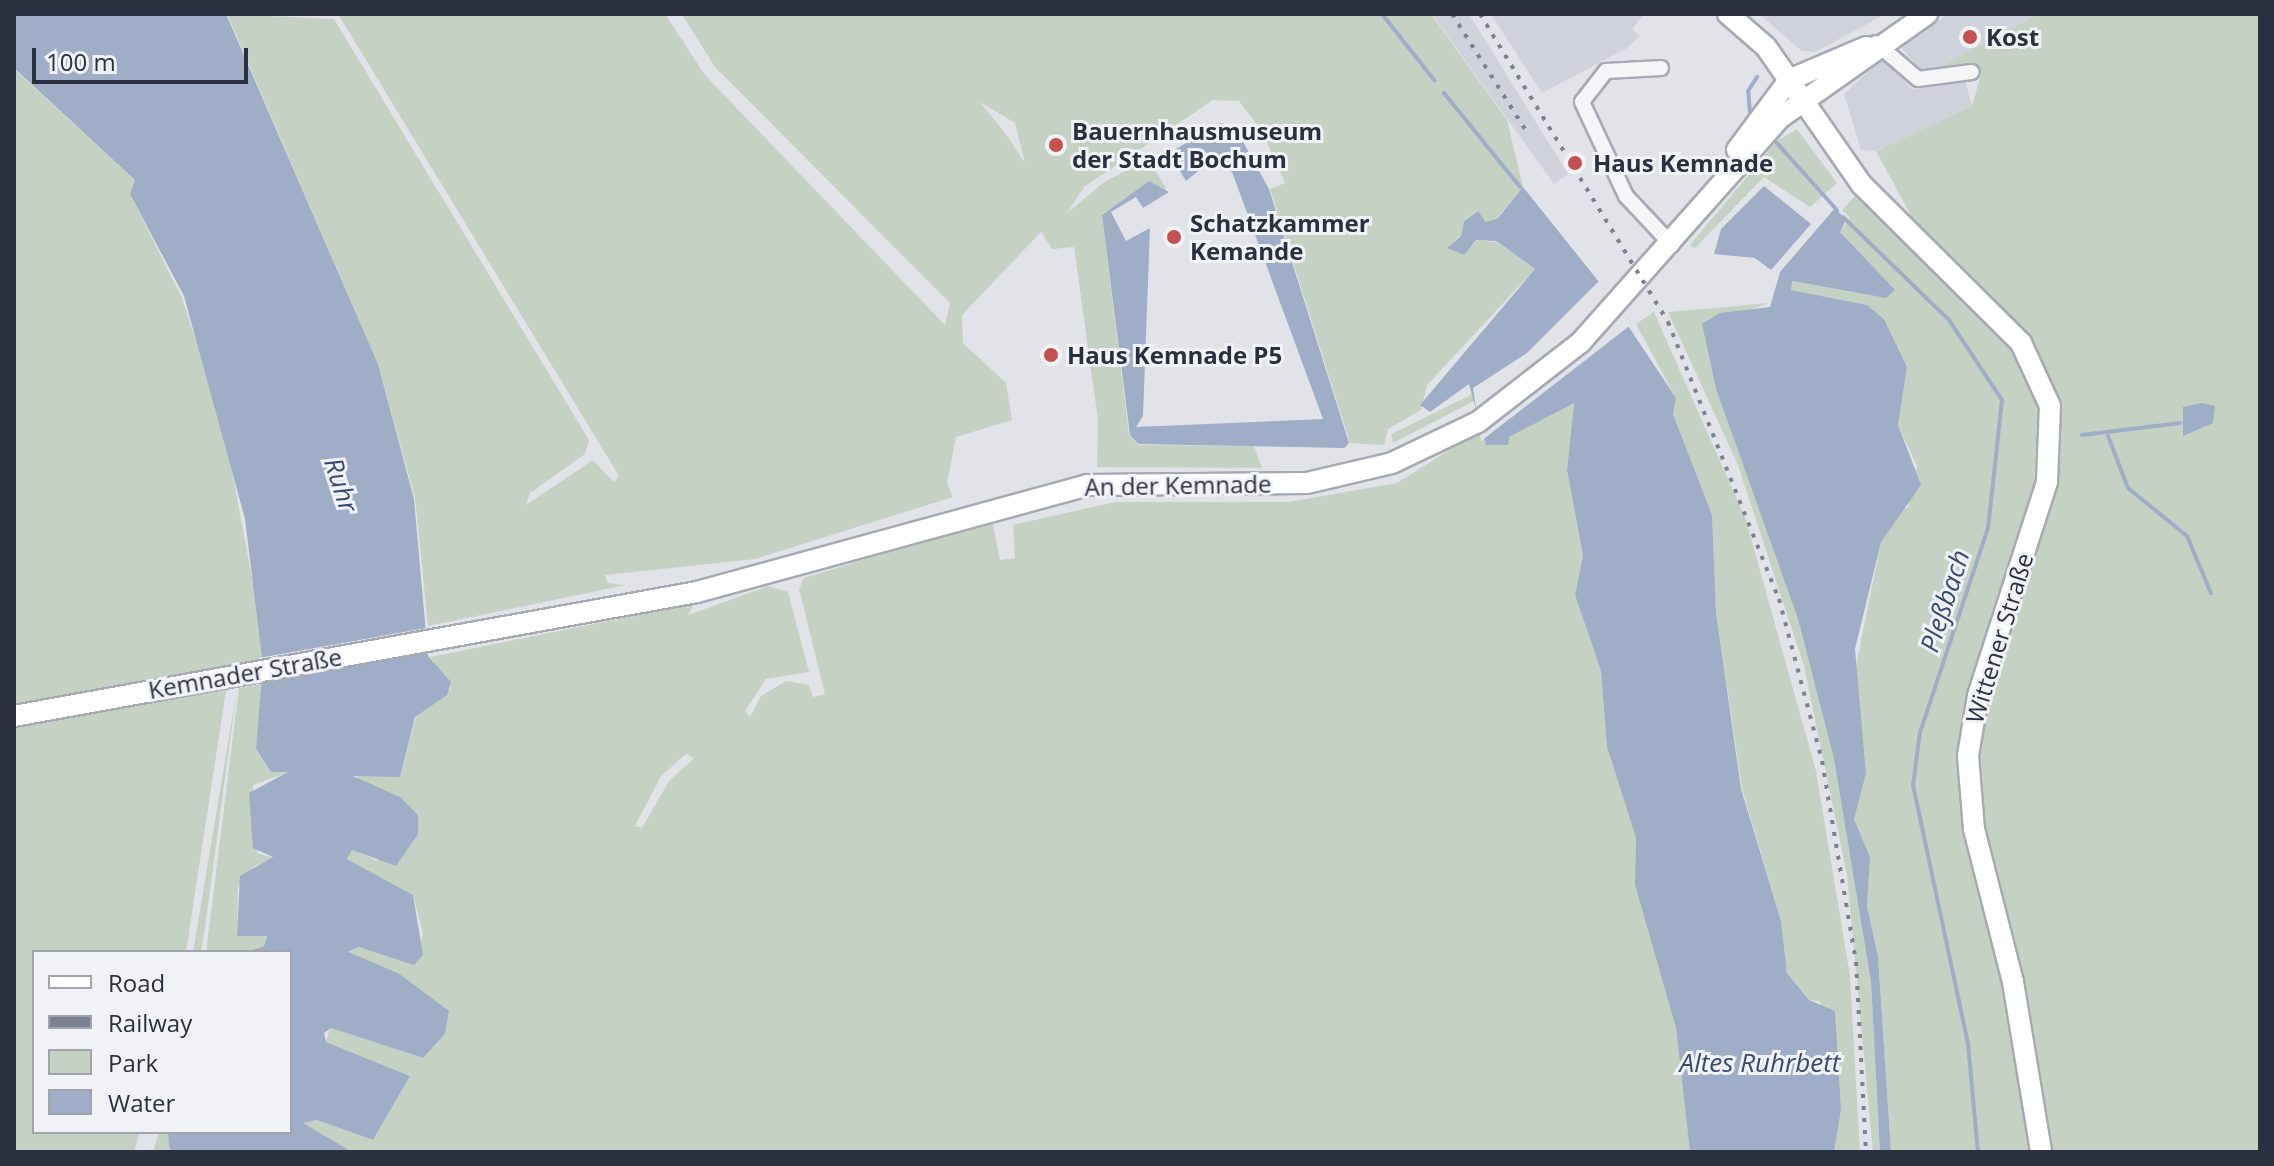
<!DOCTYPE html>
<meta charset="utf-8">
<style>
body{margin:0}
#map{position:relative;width:2274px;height:1166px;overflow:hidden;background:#e1e3e9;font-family:"Open Sans",sans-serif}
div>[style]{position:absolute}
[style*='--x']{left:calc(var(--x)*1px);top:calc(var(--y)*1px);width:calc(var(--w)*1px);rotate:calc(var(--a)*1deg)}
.built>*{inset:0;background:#d0d2db}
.green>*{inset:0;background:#c5d2c3}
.water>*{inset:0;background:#9fadc6}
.pier>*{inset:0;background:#e1e3e9}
.stream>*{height:4px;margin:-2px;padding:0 2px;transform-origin:2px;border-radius:2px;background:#9fadc6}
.roads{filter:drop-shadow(2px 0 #a7aab3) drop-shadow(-2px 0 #a7aab3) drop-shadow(0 2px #a7aab3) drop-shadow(0 -2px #a7aab3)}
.street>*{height:14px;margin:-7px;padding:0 7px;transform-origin:7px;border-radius:7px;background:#f4f5f7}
.secondary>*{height:20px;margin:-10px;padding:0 10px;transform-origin:10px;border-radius:10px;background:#fff}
.rail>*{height:4px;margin-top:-2px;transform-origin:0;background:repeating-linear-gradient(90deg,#7c8191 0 4px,transparent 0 12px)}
.dots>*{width:22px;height:22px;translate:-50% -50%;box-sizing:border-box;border:4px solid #f1f2f6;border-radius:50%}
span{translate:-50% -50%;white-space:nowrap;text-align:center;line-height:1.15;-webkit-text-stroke:6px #f1f2f6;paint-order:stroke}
.poi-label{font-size:24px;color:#2b3040;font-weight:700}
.left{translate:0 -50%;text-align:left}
.street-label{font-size:24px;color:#2b3040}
.water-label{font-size:26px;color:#384a71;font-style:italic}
.frame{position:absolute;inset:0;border:16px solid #2b3040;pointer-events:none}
.legend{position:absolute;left:32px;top:950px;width:260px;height:184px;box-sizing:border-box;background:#f1f2f6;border:2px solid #a2a4ad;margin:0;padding:10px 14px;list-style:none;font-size:24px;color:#2b3040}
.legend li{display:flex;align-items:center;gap:16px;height:40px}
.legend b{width:40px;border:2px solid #a2a4ad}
.scale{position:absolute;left:32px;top:48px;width:216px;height:36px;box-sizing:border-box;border:4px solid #2b3040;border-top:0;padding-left:10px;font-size:24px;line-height:28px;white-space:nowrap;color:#2b3040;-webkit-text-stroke:6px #f1f2f6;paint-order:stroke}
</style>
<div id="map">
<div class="built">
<div style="clip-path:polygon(1432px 14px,1469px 14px,1568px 174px,1554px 184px)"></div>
<div style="clip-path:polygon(1491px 14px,1644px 14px,1632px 29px,1640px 36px,1627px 48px,1542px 93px)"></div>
<div style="clip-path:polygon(1759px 14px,1886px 14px,1815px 52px,1802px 51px)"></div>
<div style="clip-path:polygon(1948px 14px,2037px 14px,1925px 76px,1901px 47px)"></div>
<div style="clip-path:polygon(1883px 58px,1912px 89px,1965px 80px,1972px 106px,1876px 151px,1861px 150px,1844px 94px)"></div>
</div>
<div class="green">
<div style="clip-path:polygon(evenodd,227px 14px,334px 19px,589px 440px,585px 454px,530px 493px,526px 505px,593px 460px,614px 482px,619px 476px,338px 14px,665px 14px,705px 75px,945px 325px,950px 303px,715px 67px,683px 16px,1431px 14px,1507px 120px,1523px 187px,1498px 217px,1487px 222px,1477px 211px,1464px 220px,1461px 235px,1447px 248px,1463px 255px,1477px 240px,1496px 242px,1535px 269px,1427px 385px,1421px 410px,1388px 429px,1384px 445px,1350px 443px,1270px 189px,1285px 183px,1262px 131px,1239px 101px,1213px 100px,1084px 187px,1067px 213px,1103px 183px,1143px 161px,1151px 164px,1166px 188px,1159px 191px,1149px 181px,1102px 215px,1129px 435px,1138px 445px,1254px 446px,1262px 468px,1097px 467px,1098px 420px,1074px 247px,1052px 249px,1041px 232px,962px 315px,963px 343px,1006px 383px,1012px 420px,956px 437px,947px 483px,953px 497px,755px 559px,605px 575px,608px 583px,626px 585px,428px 626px,415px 498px,378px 364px,227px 14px,980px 102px,1015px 123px,1025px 163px,1006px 134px,980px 102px)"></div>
<div style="clip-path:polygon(2037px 14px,2260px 14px,2260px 1152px,2046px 1152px,2033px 1037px,1977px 815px,1973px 780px,1983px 712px,2054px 489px,2054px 398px,1920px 232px,1876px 151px,1972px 106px,1981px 74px,1930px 73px)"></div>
<div style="clip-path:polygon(14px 69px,135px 180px,130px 194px,182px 298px,223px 423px,261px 626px,262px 657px,226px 691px,186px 952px,34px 952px,34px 1132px,140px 1132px,134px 1152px,14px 1152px)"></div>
<div style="clip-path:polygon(1797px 129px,1837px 183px,1810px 207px,1764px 177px,1695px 248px,1690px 245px,1777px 141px)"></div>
<div style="clip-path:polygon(1857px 194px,2015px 350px,2039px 413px,2038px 480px,1959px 757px,1961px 815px,2008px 993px,2031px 1152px,1891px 1152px,1878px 956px,1867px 906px,1870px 857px,1854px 819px,1866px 774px,1853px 680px,1881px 542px,1897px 512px,1908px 507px,1917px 466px,1898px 425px,1907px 367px,1884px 319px,1867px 305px,1791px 290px,1791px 281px,1886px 298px,1840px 231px,1850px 218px,1842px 210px)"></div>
<div style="clip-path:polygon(1599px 281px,1606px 290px,1474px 401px,1393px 443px,1391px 434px,1467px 397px)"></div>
<div style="clip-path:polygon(1770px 303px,1702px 324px,1716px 389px,1798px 619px,1834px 759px,1871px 982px,1880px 1152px,1873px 1152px,1847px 875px,1804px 666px,1738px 465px,1668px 312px)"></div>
<div style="clip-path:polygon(evenodd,1623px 312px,1632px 324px,1485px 441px,1507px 445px,1509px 437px,1574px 402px,1567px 470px,1583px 556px,1575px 595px,1601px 671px,1607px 747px,1636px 838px,1635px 885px,1676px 1028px,1690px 1152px,352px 1152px,305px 1129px,303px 1123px,317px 1120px,373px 1140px,410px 1076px,326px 1042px,330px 1028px,423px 1058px,445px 1034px,398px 973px,348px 953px,359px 947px,414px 964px,423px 934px,413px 895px,347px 859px,352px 849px,377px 861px,400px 797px,360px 782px,356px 772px,400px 777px,416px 717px,451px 688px,430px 657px,694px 604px,688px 615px,768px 586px,788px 592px,809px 672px,766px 679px,745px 711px,750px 717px,761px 696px,786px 681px,809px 685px,813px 697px,825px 694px,799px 589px,804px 578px,992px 520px,1000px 560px,1015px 558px,1013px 525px,1115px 502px,1288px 502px,1397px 483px,1487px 426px,1623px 312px,686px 754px,694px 758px,669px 781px,642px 828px,635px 826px,661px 776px,686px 754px)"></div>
<div style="clip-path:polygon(1654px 312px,1746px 520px,1816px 771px,1850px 976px,1860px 1152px,1834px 1152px,1841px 1110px,1820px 1001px,1809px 1000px,1787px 973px,1781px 921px,1742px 789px,1716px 612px,1712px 515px,1673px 414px,1676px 398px,1636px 324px)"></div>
<div style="clip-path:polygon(264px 684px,256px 750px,271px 772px,289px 772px,253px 785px,257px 853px,273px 858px,253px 867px,238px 887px,237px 935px,267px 935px,264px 946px,247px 952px,206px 952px,239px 688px)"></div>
<div style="clip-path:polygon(237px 689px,205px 928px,201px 952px,193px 952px)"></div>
<div style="clip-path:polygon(159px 1132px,168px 1132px,171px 1152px,153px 1152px)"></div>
</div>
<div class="water">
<div style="clip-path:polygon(14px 14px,226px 14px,378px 364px,414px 499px,428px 656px,451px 682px,447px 695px,415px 717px,400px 777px,353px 776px,400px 797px,418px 815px,418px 834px,396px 866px,352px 850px,347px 859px,413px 895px,423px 955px,414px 965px,359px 947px,348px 952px,398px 973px,449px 1011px,445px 1034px,423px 1058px,331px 1028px,324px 1033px,326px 1042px,410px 1076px,373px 1140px,317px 1120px,303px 1123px,352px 1152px,171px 1152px,169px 1145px,168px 1132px,290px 1132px,290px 952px,247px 952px,264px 946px,267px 936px,237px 936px,240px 876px,273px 857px,253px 848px,249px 793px,288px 772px,271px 772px,256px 749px,263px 665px,245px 519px,184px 296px,130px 194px,135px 180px,14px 68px)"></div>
<div style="clip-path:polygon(1220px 123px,1236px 129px,1269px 189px,1349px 443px,1344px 448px,1138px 444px,1130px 435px,1102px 215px,1149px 181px,1169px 192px,1143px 208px,1136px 197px,1111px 212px,1126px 241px,1150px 228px,1143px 416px,1136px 427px,1323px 419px,1232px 172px,1213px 159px,1186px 181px,1169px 153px)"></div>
<div style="clip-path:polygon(1764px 186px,1811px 224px,1771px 270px,1755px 258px,1714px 254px,1721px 229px)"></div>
<div style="clip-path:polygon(1523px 187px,1599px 282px,1676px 398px,1673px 414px,1712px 515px,1716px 612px,1741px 789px,1781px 921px,1787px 973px,1809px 1000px,1835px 1011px,1841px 1110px,1834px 1152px,1690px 1152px,1676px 1028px,1635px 885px,1636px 838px,1607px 747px,1601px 671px,1575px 595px,1583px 556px,1567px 470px,1574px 403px,1509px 437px,1508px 445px,1486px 445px,1469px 384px,1430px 412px,1420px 405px,1535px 269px,1496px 241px,1476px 240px,1464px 255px,1447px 248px,1461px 236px,1464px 221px,1478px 211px,1486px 222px,1498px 218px)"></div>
<div style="clip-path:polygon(1835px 208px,1846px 220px,1840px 232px,1895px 290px,1886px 298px,1792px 281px,1791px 290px,1867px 305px,1884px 319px,1907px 367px,1898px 425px,1921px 485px,1881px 542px,1855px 649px,1866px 774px,1854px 819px,1870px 857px,1867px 906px,1878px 956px,1891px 1152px,1880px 1152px,1871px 982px,1834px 759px,1798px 619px,1716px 389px,1702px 324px,1720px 313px,1770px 307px,1780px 272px)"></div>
<div style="clip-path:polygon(2202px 403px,2215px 406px,2213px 423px,2183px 436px,2183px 407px)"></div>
</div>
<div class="pier">
<div style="clip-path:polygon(1599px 281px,1632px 324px,1481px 441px,1473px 388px,1527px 353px)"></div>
<div style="clip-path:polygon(432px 627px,432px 651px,260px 683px,259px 658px)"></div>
</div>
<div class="stream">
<div style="--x:1382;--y:14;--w:85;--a:51.7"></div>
<div style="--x:1444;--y:93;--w:121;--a:51"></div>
<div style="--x:1750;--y:112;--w:21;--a:-95"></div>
<div style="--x:1748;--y:91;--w:17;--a:-57"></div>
<div style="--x:1775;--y:141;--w:93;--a:48.1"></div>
<div style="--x:1843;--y:217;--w:148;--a:44.2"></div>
<div style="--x:1949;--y:320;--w:96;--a:56.5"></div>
<div style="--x:2002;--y:400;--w:129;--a:96.2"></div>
<div style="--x:1988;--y:528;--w:215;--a:108.4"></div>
<div style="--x:1920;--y:732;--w:53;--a:97.5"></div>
<div style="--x:1913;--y:785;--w:264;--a:78"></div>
<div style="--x:1968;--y:1043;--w:109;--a:84.8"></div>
<div style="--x:2082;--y:435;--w:99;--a:-7"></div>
<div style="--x:2108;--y:436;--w:56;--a:69"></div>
<div style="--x:2128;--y:488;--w:76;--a:39.1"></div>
<div style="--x:2187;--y:536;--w:62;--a:67.2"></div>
</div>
<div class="roads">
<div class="street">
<div style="--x:1876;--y:43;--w:55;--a:40.6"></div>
<div style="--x:1918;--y:79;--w:54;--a:-7.4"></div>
<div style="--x:1661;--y:68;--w:55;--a:176.9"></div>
<div style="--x:1606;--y:71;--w:39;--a:128"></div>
<div style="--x:1582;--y:102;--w:104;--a:64.9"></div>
<div style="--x:1626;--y:196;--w:67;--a:46.8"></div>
</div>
<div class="secondary">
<div style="--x:1728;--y:14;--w:50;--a:41"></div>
<div style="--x:1766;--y:47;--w:168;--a:55.2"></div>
<div style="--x:1862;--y:185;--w:224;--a:44.8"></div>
<div style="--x:2021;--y:343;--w:69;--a:65.3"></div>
<div style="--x:2050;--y:406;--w:76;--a:92.3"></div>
<div style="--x:2047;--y:482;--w:225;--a:107.9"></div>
<div style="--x:1978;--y:696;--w:61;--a:99.5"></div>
<div style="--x:1968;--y:756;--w:73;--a:85.3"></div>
<div style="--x:1974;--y:829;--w:158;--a:75.7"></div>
<div style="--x:2013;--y:982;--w:172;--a:80.6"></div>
<div style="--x:1737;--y:150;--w:87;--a:-53.4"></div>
<div style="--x:1789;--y:80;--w:84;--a:-23.2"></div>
<div style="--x:14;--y:716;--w:694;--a:-10.29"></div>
<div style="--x:697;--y:592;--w:404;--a:-15.3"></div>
<div style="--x:1087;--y:485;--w:220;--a:-0.5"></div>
<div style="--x:1307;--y:483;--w:87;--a:-13.2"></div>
<div style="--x:1392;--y:463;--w:95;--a:-25.5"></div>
<div style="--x:1478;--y:422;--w:130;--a:-37.8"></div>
<div style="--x:1581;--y:342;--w:301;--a:-48.4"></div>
<div style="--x:1781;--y:117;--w:179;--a:-35.2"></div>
</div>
</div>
<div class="rail">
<div style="--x:1452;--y:14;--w:136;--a:57.6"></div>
<div style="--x:1480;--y:14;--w:361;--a:58.6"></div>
<div style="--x:1668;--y:322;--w:298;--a:68.2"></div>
<div style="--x:1779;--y:599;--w:168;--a:75.1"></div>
<div style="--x:1822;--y:761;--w:204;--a:80.4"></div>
<div style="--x:1856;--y:962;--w:190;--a:87"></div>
</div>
<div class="dots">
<div style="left:1970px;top:37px;background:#c55051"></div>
<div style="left:1056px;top:145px;background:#c55051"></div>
<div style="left:1575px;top:163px;background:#c55051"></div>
<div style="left:1174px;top:237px;background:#c55051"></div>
<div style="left:1051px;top:355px;background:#c55051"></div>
</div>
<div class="poi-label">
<span class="left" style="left:1986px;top:37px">Kost</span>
<span class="left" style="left:1072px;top:145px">Bauernhausmuseum<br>der Stadt Bochum</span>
<span class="left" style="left:1593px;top:163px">Haus Kemnade</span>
<span class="left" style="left:1190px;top:237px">Schatzkammer<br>Kemande</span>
<span class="left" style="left:1067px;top:355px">Haus Kemnade P5</span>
</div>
<div class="street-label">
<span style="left:1178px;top:485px;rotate:-1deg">An der Kemnade</span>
<span style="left:1999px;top:638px;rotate:-73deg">Wittener Straße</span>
<span style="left:245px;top:673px;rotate:-10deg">Kemnader Straße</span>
</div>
<div class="water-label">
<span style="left:341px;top:485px;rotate:72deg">Ruhr</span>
<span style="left:1945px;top:601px;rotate:-72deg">Pleßbach</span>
<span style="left:1760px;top:1063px">Altes Ruhrbett</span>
</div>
<div class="frame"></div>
<ul class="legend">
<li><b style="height:10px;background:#fff"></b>Road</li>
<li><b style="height:10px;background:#7c8191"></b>Railway</li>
<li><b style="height:22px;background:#c5d2c3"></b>Park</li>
<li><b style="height:22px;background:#9fadc6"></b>Water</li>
</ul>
<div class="scale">100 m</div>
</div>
